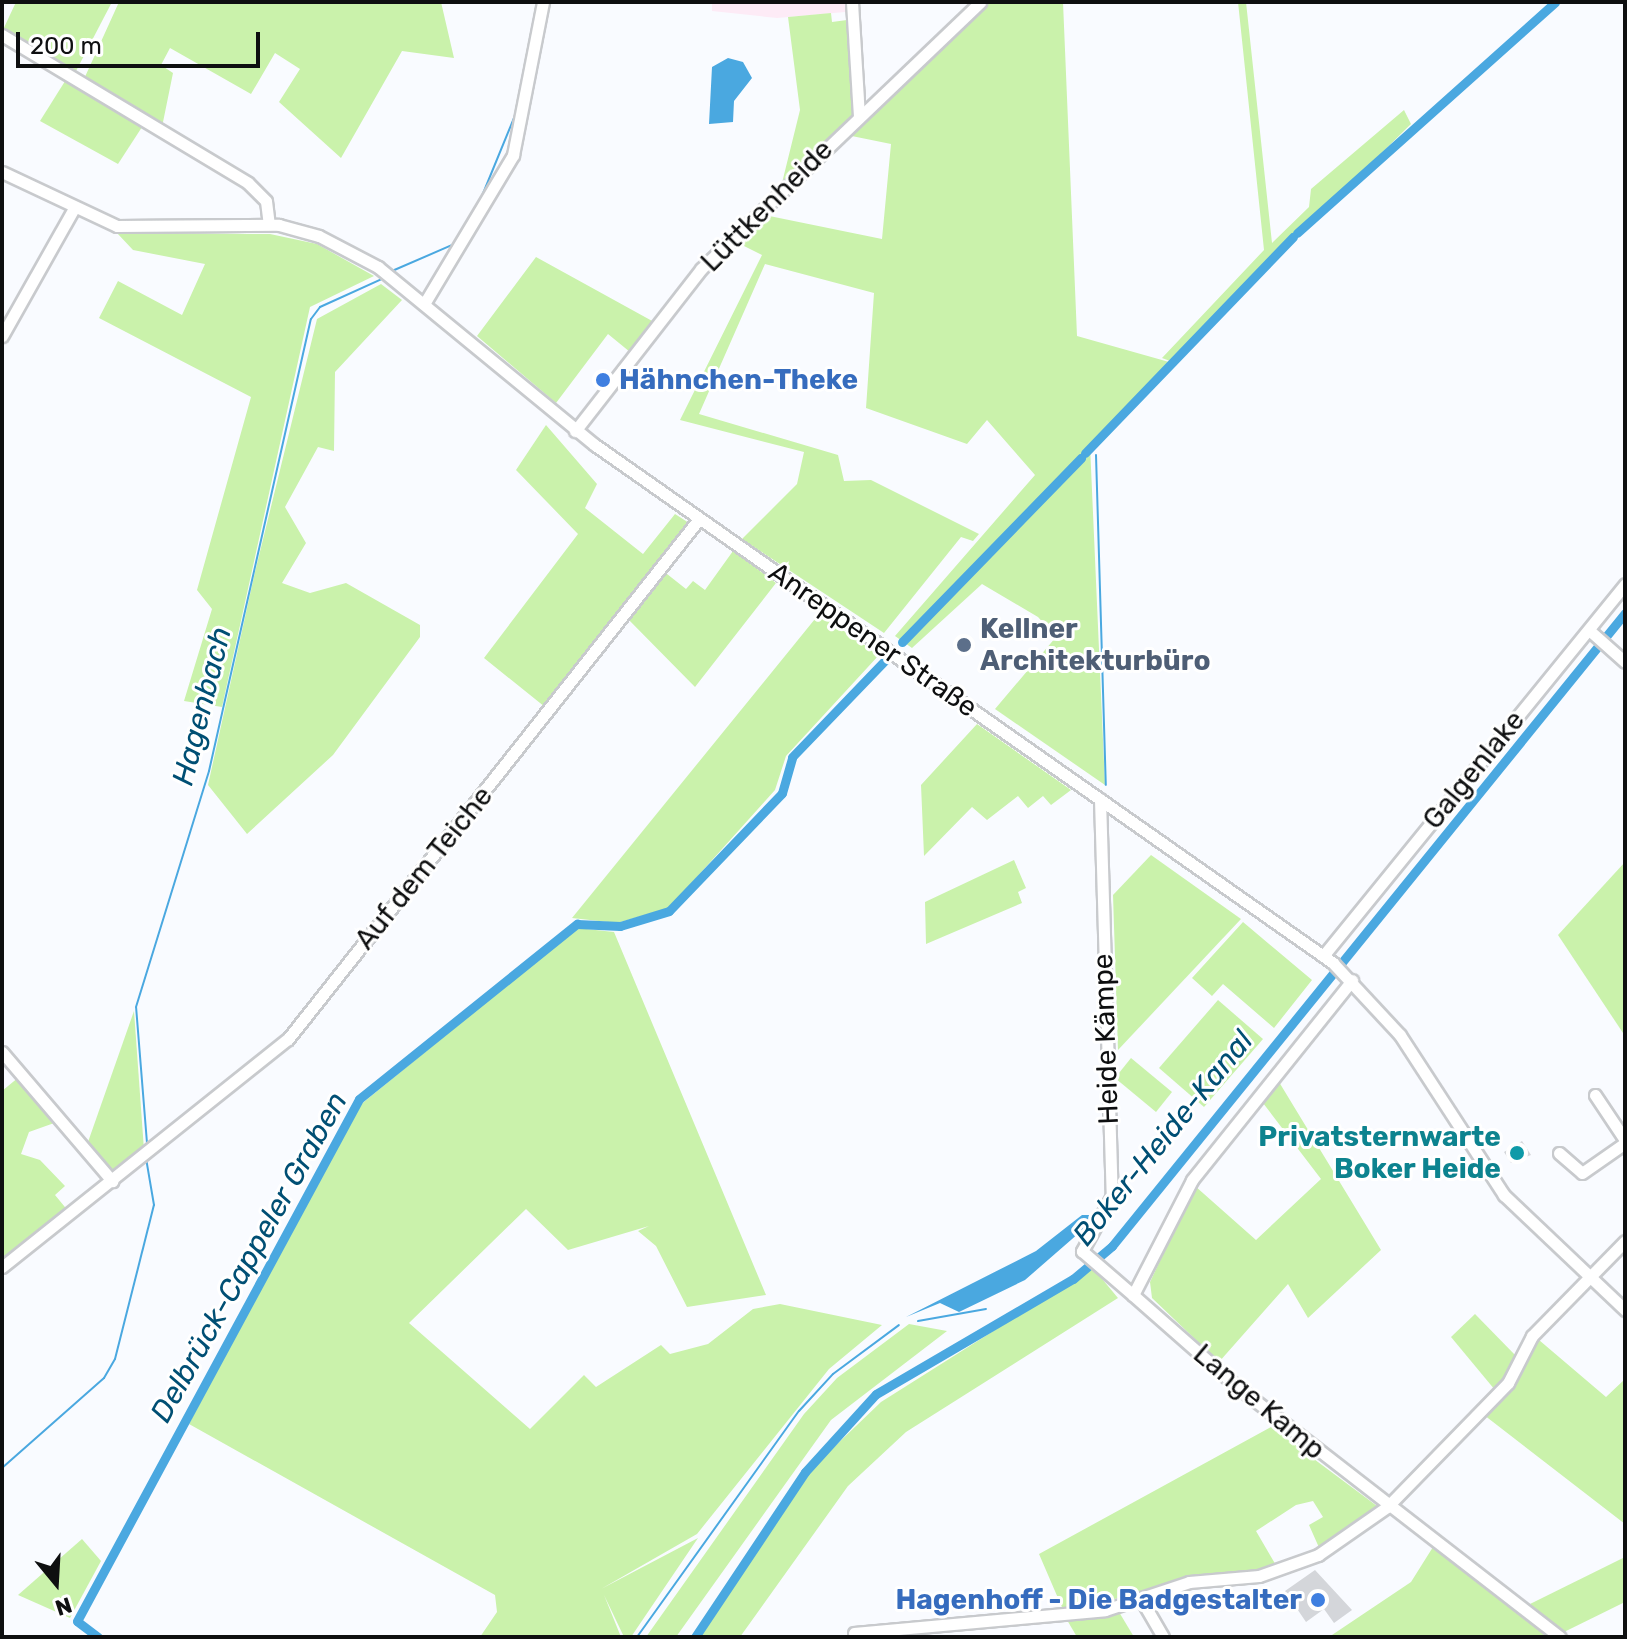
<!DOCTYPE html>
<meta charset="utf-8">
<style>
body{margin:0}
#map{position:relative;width:1627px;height:1639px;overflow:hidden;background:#f9fbff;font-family:Rubik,sans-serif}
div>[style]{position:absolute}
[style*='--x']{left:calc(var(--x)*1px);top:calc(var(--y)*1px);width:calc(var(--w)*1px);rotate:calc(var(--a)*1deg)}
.commercial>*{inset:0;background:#fdebf6}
.green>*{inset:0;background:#caf2ab}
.water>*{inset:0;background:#4aa8e0}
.stream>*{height:2px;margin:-1px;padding:0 1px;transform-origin:1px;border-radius:1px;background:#4aa8e0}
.canal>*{height:9px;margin:-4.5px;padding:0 4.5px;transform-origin:4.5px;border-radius:4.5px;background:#4aa8e0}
.building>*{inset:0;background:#d4d6da}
.roads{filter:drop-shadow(2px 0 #c8cacd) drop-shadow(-2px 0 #c8cacd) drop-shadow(0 2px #c8cacd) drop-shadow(0 -2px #c8cacd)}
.minor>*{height:11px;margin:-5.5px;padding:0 5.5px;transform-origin:5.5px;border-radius:5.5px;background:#fff}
.dots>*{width:22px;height:22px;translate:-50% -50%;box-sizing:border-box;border:4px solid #fff;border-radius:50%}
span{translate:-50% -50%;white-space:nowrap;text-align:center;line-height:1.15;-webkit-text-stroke:6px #fff;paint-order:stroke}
.street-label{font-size:28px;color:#0e0f10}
.shop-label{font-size:28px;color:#366cbe;font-weight:700}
.left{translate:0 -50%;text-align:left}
.right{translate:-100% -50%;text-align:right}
.service-label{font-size:28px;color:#4e5e75;font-weight:700}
.culture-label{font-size:28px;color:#0d838f;font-weight:700}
.water-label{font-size:30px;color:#004f74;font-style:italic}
.frame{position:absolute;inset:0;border:4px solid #0e0f10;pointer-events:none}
.north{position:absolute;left:16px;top:1543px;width:80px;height:80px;-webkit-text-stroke:6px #fff;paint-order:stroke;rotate:162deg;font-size:22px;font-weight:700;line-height:32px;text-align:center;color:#0e0f10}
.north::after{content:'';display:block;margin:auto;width:28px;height:36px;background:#0e0f10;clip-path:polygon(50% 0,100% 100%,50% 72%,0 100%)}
.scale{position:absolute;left:16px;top:32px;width:244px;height:36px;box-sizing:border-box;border:4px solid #0e0f10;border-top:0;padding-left:10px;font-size:24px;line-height:28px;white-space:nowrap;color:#0e0f10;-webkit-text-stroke:6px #fff;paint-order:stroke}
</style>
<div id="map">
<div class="commercial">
<div style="clip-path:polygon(712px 2px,845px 2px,845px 12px,777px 18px,712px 11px)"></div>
</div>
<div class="green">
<div style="clip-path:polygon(16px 2px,112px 2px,76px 71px,68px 71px,2px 32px)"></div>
<div style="clip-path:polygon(119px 2px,441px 2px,454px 58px,402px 51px,341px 158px,279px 102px,300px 69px,275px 53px,251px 94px,170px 48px,161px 65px,173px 73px,162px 127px,84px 79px)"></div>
<div style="clip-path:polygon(987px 2px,1063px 2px,1077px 336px,1169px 362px,1090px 445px,1105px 785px,995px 709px,1056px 637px,1038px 617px,982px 584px,912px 648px,895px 636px,1035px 475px,987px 420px,967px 444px,866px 408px,874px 293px,765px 264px,699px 414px,838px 455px,844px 481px,871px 480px,979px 534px,973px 541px,961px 537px,884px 633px,742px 539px,797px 484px,804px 452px,680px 420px,762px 255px,732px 240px,759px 214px,882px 239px,891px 144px,837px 133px,781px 187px,800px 110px,788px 17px,831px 13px,832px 22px,847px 20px,859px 123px)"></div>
<div style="clip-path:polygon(1238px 2px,1246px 2px,1272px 243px,1309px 207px,1311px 189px,1404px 110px,1411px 124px,1170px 361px,1162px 358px,1264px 250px)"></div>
<div style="clip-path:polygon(67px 78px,144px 124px,118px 164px,40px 121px)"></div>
<div style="clip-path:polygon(117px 233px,270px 234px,317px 244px,374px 276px,310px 307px,222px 707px,184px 701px,212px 609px,197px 590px,251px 397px,99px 318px,118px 281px,182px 315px,205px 264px,133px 250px)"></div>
<div style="clip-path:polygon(536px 257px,654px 322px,630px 352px,608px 334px,556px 403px,477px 336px)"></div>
<div style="clip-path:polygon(381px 284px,402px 300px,335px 372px,334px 451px,318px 447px,285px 507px,306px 543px,282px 583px,310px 593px,346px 583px,420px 625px,420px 637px,333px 755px,247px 834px,208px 785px,255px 572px,317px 319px)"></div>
<div style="clip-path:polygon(546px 425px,597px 484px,585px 508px,643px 554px,675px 514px,689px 523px,545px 707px,484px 658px,578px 534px,516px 470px)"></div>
<div style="clip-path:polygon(733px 551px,776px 583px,695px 687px,626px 617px,662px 570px,686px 589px,693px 581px,705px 590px)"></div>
<div style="clip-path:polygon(819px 614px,879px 655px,786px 756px,775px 790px,669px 908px,617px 923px,572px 918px)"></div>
<div style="clip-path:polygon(977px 724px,1071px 790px,1051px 805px,1043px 796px,1028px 808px,1018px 796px,987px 820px,972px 807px,924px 856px,921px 785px)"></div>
<div style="clip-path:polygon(1151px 855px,1241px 919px,1118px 1050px,1113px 895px)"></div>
<div style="clip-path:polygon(1014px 860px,1026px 888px,1018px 892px,1022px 903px,926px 944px,925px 902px)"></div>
<div style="clip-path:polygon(1625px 862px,1625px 1036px,1558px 935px)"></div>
<div style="clip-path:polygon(1243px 922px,1312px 980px,1274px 1028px,1223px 984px,1212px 996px,1192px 978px)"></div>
<div style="clip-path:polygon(577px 928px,614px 932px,766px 1295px,687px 1307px,656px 1246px,638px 1231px,649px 1226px,568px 1250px,526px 1209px,409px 1323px,530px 1429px,584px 1375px,596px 1387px,661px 1345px,670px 1354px,708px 1344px,753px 1309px,780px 1304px,882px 1325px,829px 1369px,697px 1534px,601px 1589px,698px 1538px,631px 1637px,624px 1637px,604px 1595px,621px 1637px,480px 1637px,497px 1612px,495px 1595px,189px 1424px,354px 1110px)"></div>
<div style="clip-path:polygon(1218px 1000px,1263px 1039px,1204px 1107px,1159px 1068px)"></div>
<div style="clip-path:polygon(134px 1011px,144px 1150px,113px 1172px,88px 1142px)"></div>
<div style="clip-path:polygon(1131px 1058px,1172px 1092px,1156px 1112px,1115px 1078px)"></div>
<div style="clip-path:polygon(19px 1077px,57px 1122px,29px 1132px,21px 1154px,40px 1160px,65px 1186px,55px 1195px,69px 1212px,2px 1258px,2px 1091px)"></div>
<div style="clip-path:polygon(1279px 1082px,1381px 1250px,1308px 1318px,1288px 1284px,1219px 1362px,1152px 1298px,1150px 1282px,1195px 1186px,1256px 1240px,1321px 1179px,1263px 1103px)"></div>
<div style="clip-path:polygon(1093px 1268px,1118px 1298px,906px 1432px,848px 1486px,740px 1637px,697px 1637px,806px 1474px,881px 1402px)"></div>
<div style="clip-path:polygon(1475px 1314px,1517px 1357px,1495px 1390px,1451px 1337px)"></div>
<div style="clip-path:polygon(909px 1324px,947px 1331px,831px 1420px,676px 1637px,646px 1637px,804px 1414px,837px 1378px)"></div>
<div style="clip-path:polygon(1539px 1340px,1606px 1397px,1625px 1379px,1625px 1524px,1484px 1415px)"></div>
<div style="clip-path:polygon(1271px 1427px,1381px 1509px,1321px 1552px,1309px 1525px,1323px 1517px,1313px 1501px,1296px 1505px,1256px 1531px,1277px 1567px,1188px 1580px,1064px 1612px,1039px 1554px)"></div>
<div style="clip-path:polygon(82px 1539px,101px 1561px,70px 1618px,18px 1595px)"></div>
<div style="clip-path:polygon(1433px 1547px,1521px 1612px,1546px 1637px,1329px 1637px,1411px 1582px)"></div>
<div style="clip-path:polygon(1625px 1557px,1625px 1602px,1562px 1633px,1530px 1604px)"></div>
<div style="clip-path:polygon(1119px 1612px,1134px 1637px,1077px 1637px,1067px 1620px)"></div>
</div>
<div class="water">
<div style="clip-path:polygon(728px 58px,743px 62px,752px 78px,734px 101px,733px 122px,709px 124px,712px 67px)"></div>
<div style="clip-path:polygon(1082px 1215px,1089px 1215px,1087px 1226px,1025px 1280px,959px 1312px,940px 1303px,906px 1317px,1036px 1251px)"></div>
</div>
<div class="stream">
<div style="--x:482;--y:196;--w:90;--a:-67.7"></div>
<div style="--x:392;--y:271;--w:65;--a:-23.4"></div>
<div style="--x:1096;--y:455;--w:330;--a:88.3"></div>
<div style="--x:147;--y:1143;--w:136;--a:-94.6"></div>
<div style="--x:136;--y:1007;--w:247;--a:-72.8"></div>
<div style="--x:209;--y:771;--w:463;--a:-77.3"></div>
<div style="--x:311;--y:319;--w:15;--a:-53"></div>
<div style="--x:320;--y:307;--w:70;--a:-24.4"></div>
<div style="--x:918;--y:1321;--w:69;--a:-10"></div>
<div style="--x:2;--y:1468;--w:136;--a:-41.4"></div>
<div style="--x:104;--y:1378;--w:22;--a:-60"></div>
<div style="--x:115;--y:1359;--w:159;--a:-75.8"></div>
<div style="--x:154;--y:1205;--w:48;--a:-99.7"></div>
<div style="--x:637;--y:1637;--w:278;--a:-54.4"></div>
<div style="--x:799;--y:1411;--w:50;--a:-47.4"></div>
<div style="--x:833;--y:1374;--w:82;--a:-36.6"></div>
</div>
<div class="canal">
<div style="--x:1297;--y:233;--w:346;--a:-41.8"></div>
<div style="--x:1085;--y:453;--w:300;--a:-46.1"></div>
<div style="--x:902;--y:642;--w:257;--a:-45.8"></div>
<div style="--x:98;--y:1637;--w:26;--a:-143"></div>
<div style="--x:77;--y:1621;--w:593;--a:-61.62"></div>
<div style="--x:359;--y:1099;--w:280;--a:-38.8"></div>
<div style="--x:577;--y:924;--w:43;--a:2.7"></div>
<div style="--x:620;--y:926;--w:51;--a:-17"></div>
<div style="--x:669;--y:911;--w:163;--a:-46.2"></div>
<div style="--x:782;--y:793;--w:37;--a:-74"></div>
<div style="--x:792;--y:757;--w:143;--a:-46.1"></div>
<div style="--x:695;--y:1637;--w:198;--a:-56.3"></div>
<div style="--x:805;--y:1472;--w:105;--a:-47.7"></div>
<div style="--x:876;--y:1394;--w:228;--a:-30.3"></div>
<div style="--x:1073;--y:1279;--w:51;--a:-40.2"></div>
<div style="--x:1112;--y:1246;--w:815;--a:-50.98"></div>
</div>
<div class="building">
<div style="clip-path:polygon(1522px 1141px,1531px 1155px,1511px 1163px,1504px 1152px)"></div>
<div style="clip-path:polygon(1315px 1570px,1352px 1610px,1334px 1623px,1324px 1609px,1306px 1622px,1285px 1591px)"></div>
</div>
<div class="roads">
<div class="minor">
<div style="--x:852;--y:2;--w:114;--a:86.5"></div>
<div style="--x:2;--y:35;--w:287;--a:31"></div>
<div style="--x:248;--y:183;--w:25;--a:45"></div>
<div style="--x:266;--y:201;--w:23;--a:83"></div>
<div style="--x:2;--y:172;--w:127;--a:25.2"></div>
<div style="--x:117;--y:226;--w:162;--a:-0.4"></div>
<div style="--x:279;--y:225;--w:41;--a:15.4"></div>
<div style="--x:319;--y:236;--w:67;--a:27.7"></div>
<div style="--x:378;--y:267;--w:281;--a:39.4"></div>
<div style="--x:595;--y:445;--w:902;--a:35.06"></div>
<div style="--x:1333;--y:963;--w:98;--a:47.1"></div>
<div style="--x:1400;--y:1035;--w:191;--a:57"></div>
<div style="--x:1504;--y:1195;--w:167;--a:43.5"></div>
<div style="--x:424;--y:304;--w:174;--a:-59.1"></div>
<div style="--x:513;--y:155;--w:156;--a:-78.9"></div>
<div style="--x:2;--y:336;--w:147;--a:-60.6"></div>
<div style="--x:575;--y:431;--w:205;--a:-52.1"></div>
<div style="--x:701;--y:269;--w:386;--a:-43.7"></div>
<div style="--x:1589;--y:630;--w:48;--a:41.6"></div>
<div style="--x:1100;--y:799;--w:397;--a:88.3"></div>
<div style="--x:1112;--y:1196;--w:63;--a:118.6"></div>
<div style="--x:1082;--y:1251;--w:67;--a:40.8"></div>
<div style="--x:1133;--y:1295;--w:129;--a:-62.8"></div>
<div style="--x:1192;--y:1180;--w:256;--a:-51.3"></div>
<div style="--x:1323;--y:956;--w:479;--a:-50.9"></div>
<div style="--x:2;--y:1052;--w:170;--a:49.5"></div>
<div style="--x:1595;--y:1095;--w:54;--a:56.3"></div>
<div style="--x:1559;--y:1153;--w:30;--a:41"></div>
<div style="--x:1582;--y:1173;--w:52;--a:-34.9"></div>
<div style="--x:2;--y:1267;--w:366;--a:-38.6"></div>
<div style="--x:288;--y:1039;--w:663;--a:-51.68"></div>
<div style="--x:1133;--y:1295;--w:136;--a:41.4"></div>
<div style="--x:1235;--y:1385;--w:411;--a:37.8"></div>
<div style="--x:1141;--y:1599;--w:44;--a:59.9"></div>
<div style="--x:854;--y:1633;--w:252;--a:-5.2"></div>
<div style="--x:1105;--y:1610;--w:89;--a:-18.4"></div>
<div style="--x:1189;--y:1582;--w:70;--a:-4.9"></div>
<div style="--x:1259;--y:1576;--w:63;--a:-19.6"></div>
<div style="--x:1318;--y:1555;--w:84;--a:-34.8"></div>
<div style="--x:1387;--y:1507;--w:173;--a:-45.7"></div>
<div style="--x:1508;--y:1383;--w:53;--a:-62.9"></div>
<div style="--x:1532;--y:1336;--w:133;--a:-45.6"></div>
</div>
</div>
<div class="dots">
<div style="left:603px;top:380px;background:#3f7fe0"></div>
<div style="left:964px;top:645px;background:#5c6f8a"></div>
<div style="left:1517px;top:1153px;background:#0f9aa8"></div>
<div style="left:1318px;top:1600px;background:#3f7fe0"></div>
</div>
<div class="street-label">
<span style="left:767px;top:206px;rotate:-45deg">Lüttkenheide</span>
<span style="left:873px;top:640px;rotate:35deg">Anreppener Straße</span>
<span style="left:1474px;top:770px;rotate:-51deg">Galgenlake</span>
<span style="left:424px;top:868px;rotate:-51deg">Auf dem Teiche</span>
<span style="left:1106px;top:1039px;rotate:-92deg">Heide Kämpe</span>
<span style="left:1259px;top:1402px;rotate:40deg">Lange Kamp</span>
</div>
<div class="shop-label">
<span class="left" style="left:619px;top:380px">Hähnchen-Theke</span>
<span class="right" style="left:1302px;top:1600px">Hagenhoff - Die Badgestalter</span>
</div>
<div class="service-label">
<span class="left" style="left:980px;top:645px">Kellner<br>Architekturbüro</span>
</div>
<div class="culture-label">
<span class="right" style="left:1501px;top:1153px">Privatsternwarte<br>Boker Heide</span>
</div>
<div class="water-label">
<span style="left:202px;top:706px;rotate:-76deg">Hagenbach</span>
<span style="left:1163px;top:1138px;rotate:-51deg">Boker-Heide-Kanal</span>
<span style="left:249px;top:1257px;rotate:-61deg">Delbrück-Cappeler Graben</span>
</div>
<div class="frame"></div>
<div class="north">N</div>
<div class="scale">200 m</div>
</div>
